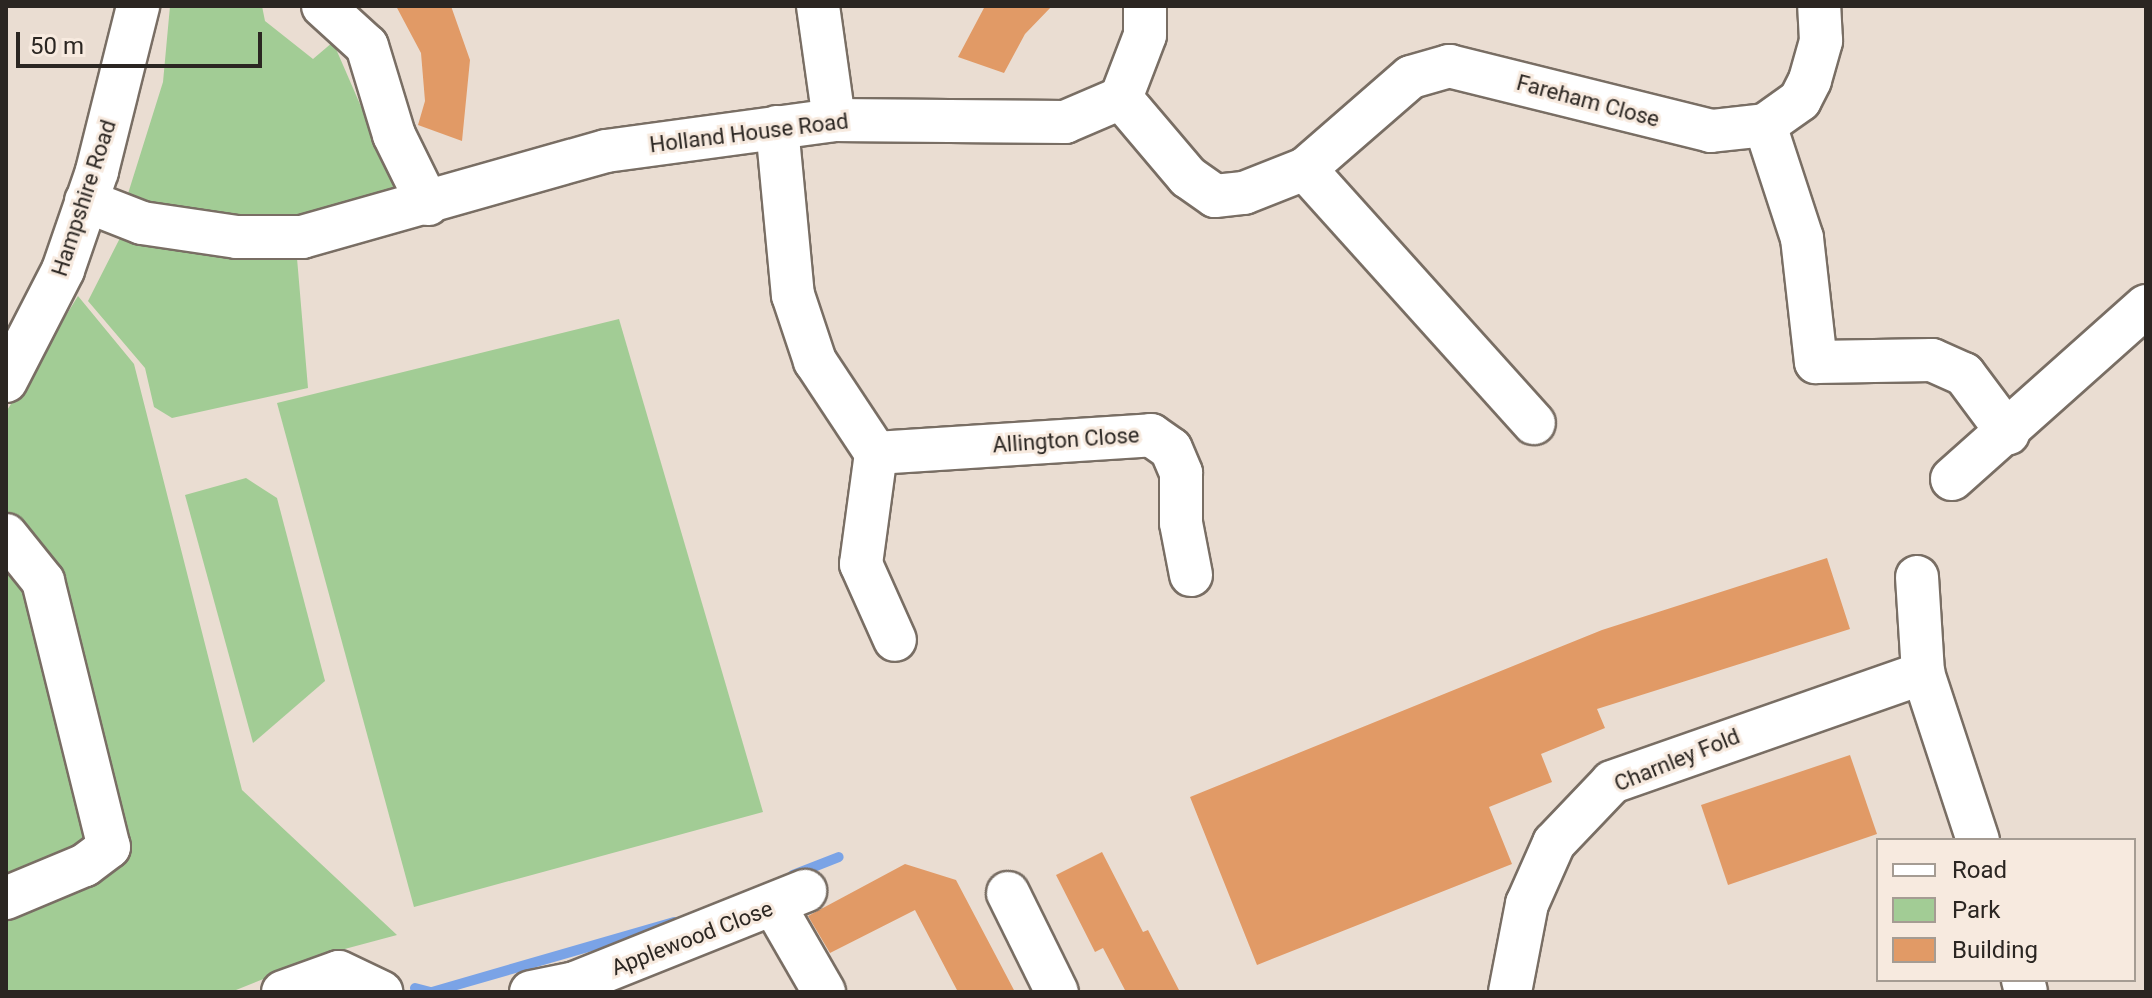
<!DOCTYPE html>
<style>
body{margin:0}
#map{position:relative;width:2152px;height:998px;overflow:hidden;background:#eaddd2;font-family:Roboto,sans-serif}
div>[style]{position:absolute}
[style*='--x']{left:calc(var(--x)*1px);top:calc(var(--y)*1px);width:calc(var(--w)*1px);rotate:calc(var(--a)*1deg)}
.green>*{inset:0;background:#a2cc95}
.stream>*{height:10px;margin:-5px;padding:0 5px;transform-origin:5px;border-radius:5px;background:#7aa3e6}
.building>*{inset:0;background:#e19a66}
.roads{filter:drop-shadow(2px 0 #796e64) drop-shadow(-2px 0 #796e64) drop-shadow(0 2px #796e64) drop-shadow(0 -2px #796e64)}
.minor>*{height:42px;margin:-21px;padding:0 21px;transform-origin:21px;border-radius:21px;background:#fff}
span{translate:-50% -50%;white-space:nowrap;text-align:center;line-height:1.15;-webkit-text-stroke:6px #f7eadf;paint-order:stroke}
.street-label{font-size:22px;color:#2b2622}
.frame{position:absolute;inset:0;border:8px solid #2b2622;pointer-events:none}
.legend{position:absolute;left:1876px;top:838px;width:260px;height:144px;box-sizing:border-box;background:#f7eadf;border:2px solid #a59c93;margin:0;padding:10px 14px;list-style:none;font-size:24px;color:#2b2622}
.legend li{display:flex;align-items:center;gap:16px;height:40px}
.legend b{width:40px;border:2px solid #a59c93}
.scale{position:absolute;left:16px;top:32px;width:246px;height:36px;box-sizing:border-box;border:4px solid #2b2622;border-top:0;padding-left:10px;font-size:24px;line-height:28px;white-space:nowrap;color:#2b2622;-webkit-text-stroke:6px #f7eadf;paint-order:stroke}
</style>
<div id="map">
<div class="green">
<div style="clip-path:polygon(170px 6px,262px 6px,265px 21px,313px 59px,333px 42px,402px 201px,289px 223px,126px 200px,163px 82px)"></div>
<div style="clip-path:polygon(120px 238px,204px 253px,297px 258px,308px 388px,172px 418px,154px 407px,145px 368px,88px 301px)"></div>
<div style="clip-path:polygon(78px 296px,134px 364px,242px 790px,397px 935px,326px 954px,231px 992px,6px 992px,6px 412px)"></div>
<div style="clip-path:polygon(619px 319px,763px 812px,414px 907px,277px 403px)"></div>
<div style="clip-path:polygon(246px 478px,277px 498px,325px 681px,253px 743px,185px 495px)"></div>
</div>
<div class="stream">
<div style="--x:793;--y:875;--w:49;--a:-21.4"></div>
<div style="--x:415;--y:988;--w:16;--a:15"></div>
<div style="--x:432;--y:992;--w:252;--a:-16.1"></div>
</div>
<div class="building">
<div style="clip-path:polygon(396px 6px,451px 6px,470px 60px,462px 141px,418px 125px,425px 101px,421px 53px)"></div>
<div style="clip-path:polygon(985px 6px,1052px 6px,1025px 34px,1004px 73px,958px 57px)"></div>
<div style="clip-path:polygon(1827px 558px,1850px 629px,1597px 709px,1605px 728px,1541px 754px,1552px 782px,1489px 807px,1512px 864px,1257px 965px,1190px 797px,1602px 630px)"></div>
<div style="clip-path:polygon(1850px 755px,1877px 834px,1728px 885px,1701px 805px)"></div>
<div style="clip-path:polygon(1102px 852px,1143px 932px,1148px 930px,1180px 992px,1126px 992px,1103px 948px,1095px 952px,1056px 875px)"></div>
<div style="clip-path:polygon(905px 864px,956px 880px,1015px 992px,958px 992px,915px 910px,830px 953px,808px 916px)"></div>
</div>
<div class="roads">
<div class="minor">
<div style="--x:323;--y:6;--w:59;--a:42.3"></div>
<div style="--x:367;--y:46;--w:93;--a:73.1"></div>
<div style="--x:394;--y:135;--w:77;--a:63.8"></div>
<div style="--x:818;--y:6;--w:115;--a:82"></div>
<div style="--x:1121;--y:98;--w:104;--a:49.7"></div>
<div style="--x:1188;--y:177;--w:33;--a:35"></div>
<div style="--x:1215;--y:196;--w:29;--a:-6"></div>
<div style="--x:1244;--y:193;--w:66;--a:-21.5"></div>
<div style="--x:1305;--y:169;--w:140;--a:-41"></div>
<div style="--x:1411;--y:77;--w:40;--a:-16"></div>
<div style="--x:1449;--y:66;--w:270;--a:13.9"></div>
<div style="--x:1711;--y:131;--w:54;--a:-6.3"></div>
<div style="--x:1765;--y:125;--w:43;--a:-35.5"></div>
<div style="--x:1800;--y:100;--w:22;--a:-63"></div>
<div style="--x:1810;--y:80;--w:41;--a:-74.2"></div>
<div style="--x:1821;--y:41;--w:35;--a:-93"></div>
<div style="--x:1765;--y:125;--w:119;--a:71.9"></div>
<div style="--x:1802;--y:238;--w:125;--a:83.6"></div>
<div style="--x:1816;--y:362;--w:116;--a:-1"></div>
<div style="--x:1932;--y:360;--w:35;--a:24"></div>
<div style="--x:1964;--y:374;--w:74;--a:53.3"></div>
<div style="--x:777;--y:127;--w:169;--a:84.6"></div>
<div style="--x:793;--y:295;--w:70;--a:71.6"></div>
<div style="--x:815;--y:361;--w:110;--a:56.5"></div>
<div style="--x:876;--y:453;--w:276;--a:-3.7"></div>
<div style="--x:1151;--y:435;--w:24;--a:35"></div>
<div style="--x:1171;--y:449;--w:26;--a:67"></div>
<div style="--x:1181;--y:473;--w:50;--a:90"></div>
<div style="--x:1181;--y:523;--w:53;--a:79.1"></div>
<div style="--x:1305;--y:169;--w:342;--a:48"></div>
<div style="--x:86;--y:201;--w:60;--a:21.4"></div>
<div style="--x:142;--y:223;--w:96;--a:8.4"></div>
<div style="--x:237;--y:237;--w:65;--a:0"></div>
<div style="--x:302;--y:237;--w:316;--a:-15.8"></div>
<div style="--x:606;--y:151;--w:230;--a:-7.7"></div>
<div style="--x:834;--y:120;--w:231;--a:0.5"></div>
<div style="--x:1065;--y:122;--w:61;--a:-23.2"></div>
<div style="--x:1121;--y:98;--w:67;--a:-69.1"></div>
<div style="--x:1145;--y:35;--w:29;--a:-90"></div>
<div style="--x:6;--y:381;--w:125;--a:-62.8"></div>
<div style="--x:63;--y:270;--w:105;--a:-71"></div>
<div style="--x:97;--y:171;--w:170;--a:-76"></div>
<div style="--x:876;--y:453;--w:112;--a:97.7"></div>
<div style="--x:861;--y:564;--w:83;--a:65.9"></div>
<div style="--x:1952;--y:479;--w:260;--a:-41.7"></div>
<div style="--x:6;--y:535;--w:59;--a:51.2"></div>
<div style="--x:43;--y:581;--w:274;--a:76.1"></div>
<div style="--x:109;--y:847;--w:30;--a:143"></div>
<div style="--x:85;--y:865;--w:86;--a:157.3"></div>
<div style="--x:1917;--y:577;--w:96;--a:86.4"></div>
<div style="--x:1923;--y:673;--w:176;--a:71.8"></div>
<div style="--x:1008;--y:893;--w:110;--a:63.7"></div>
<div style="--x:775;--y:907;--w:98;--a:60"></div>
<div style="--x:2023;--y:980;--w:12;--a:76"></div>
<div style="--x:283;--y:992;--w:59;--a:-19.7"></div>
<div style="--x:339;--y:972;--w:47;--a:25.5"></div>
<div style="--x:531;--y:992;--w:45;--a:-11.6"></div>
<div style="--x:575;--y:983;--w:248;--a:-21.8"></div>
<div style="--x:1510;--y:992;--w:90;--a:-79.1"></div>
<div style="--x:1527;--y:904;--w:67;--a:-66.1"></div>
<div style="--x:1554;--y:843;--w:84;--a:-46.4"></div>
<div style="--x:1612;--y:782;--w:330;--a:-19.3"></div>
</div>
</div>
<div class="street-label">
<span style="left:1588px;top:101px;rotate:15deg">Fareham Close</span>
<span style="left:749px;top:133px;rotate:-7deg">Holland House Road</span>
<span style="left:84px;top:198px;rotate:-72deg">Hampshire Road</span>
<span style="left:1066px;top:440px;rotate:-4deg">Allington Close</span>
<span style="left:1677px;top:760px;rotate:-22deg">Charnley Fold</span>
<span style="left:692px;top:938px;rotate:-21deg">Applewood Close</span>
</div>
<div class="frame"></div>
<ul class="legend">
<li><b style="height:10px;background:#fff"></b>Road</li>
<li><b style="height:22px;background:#a2cc95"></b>Park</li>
<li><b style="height:22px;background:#e19a66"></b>Building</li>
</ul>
<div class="scale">50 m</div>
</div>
